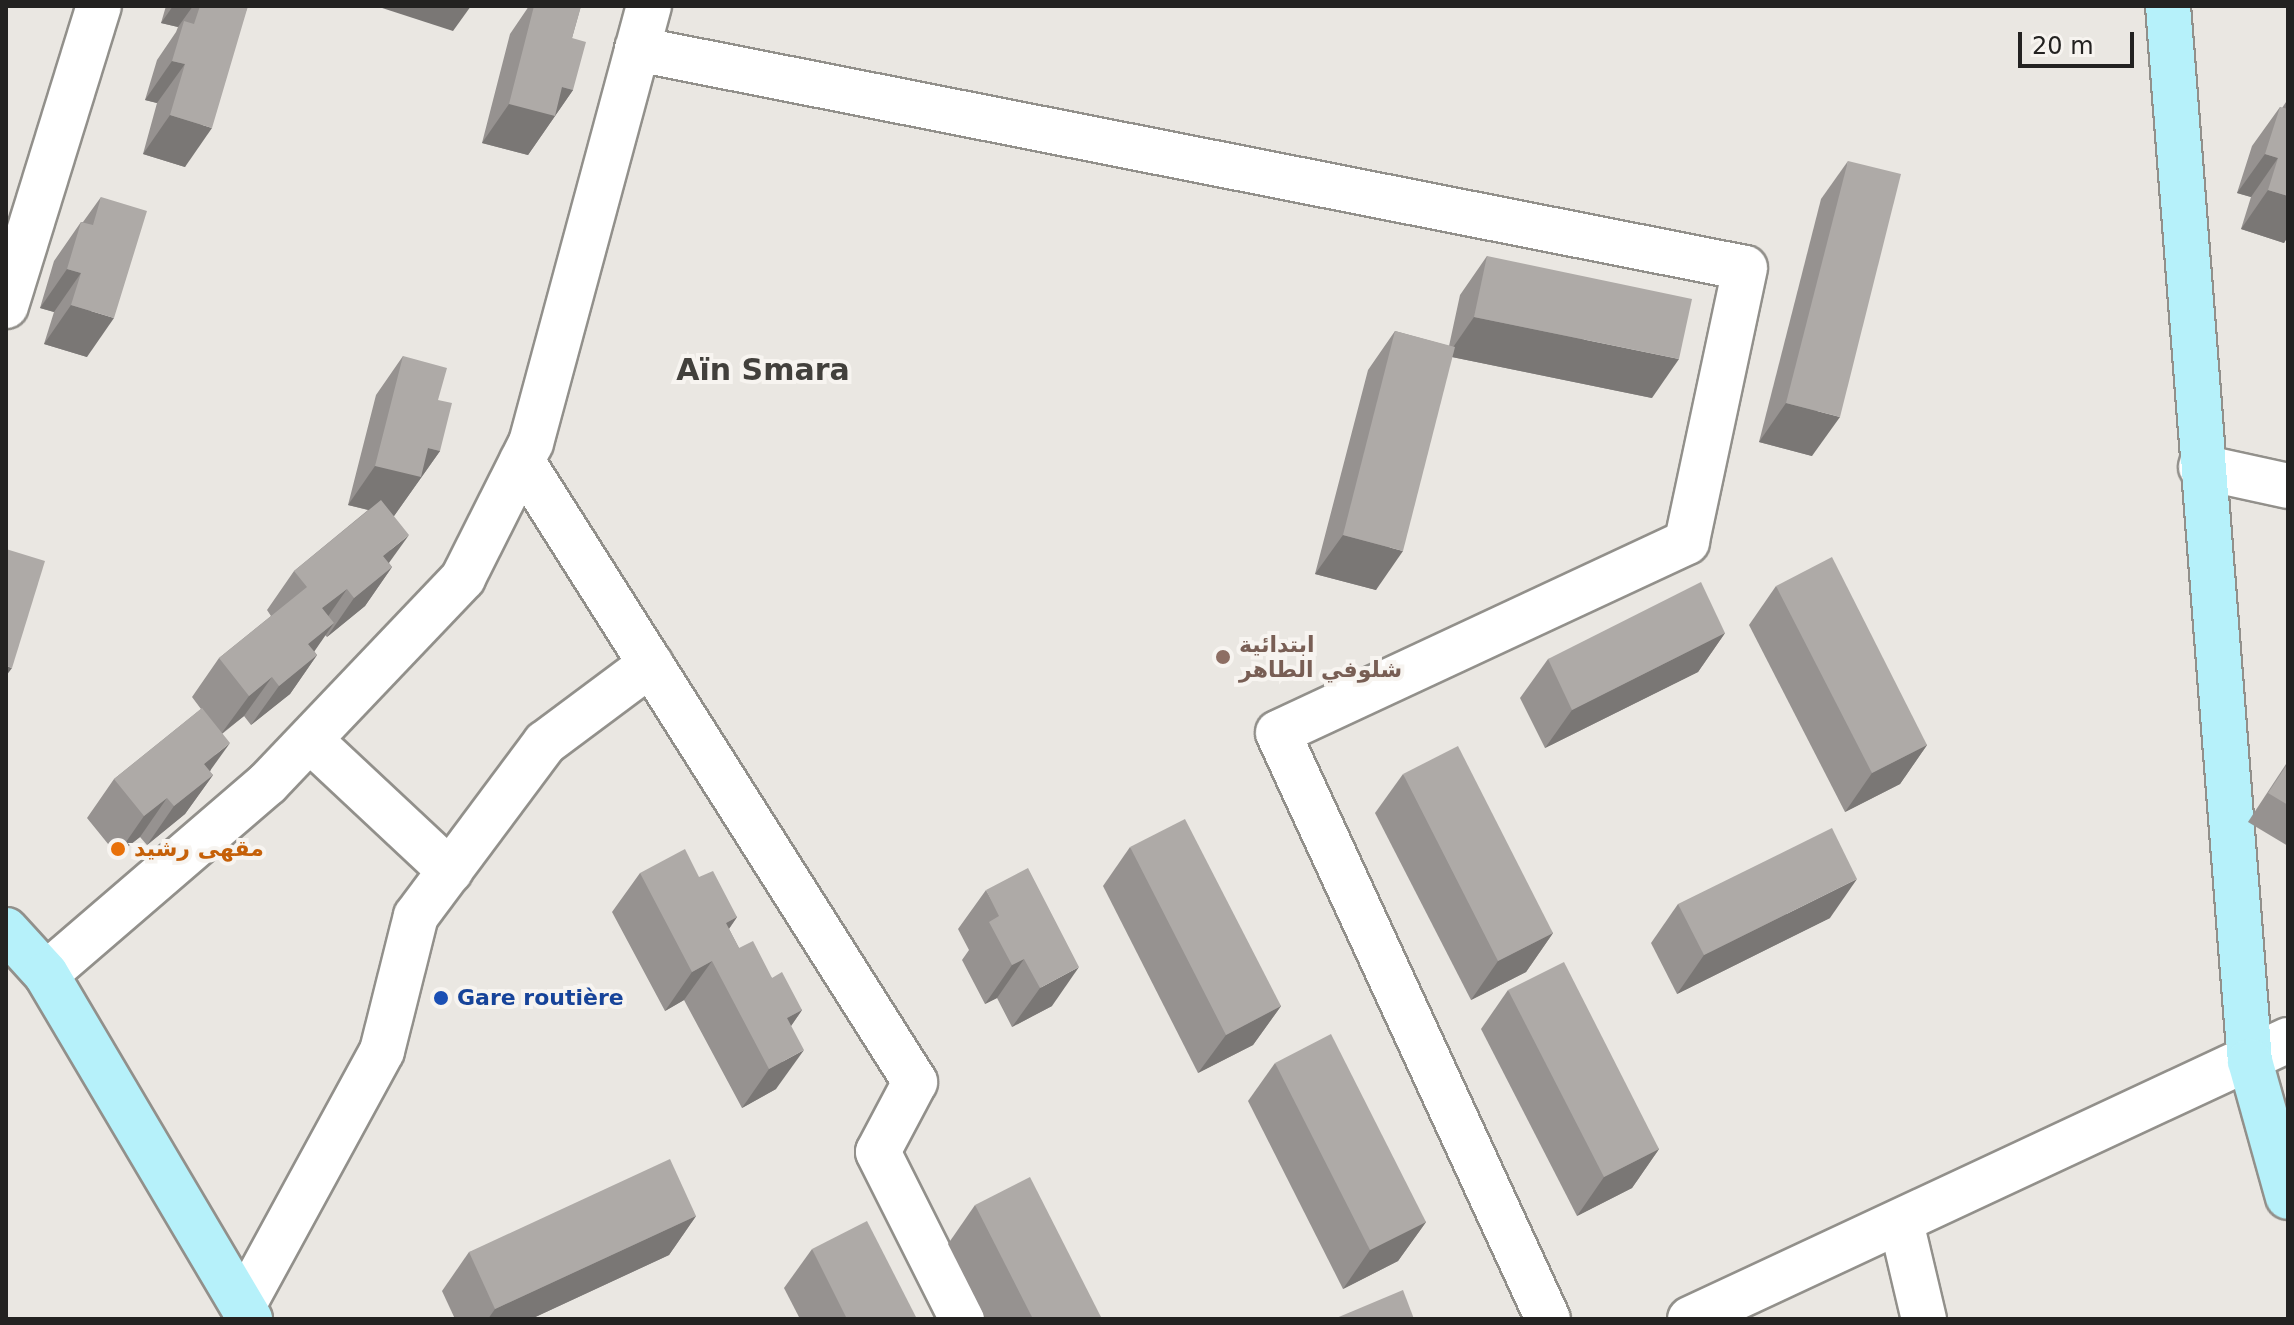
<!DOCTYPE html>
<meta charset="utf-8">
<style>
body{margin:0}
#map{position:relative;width:2294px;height:1325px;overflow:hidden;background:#eae7e2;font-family:"DejaVu Sans","Noto Sans Arabic",sans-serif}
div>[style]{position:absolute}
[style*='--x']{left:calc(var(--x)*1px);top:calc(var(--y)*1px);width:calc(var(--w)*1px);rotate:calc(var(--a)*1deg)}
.roads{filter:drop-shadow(2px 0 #92908b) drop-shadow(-2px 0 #92908b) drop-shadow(0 2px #92908b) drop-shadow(0 -2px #92908b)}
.minor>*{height:44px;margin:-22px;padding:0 22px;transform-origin:22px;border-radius:22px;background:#fff}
.major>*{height:44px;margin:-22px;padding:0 22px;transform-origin:22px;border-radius:22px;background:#b6f1fa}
.wall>*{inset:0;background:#969290}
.shaded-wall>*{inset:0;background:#7a7775}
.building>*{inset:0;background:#aeaaa7}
.dots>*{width:22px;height:22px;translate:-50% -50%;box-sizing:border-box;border:4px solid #f7f4f0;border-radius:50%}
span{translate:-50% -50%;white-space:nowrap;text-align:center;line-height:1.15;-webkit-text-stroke:8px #f7f4f0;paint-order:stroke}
.education-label{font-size:22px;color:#785e54;font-weight:700}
.left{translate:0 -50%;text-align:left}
.food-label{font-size:22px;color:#c56008;font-weight:700}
.transit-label{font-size:22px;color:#164399;font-weight:700}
.district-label{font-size:30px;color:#42403c;font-weight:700}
.frame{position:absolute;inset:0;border:8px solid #232221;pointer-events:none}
.scale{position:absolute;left:2018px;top:32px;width:116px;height:36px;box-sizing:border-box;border:4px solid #232221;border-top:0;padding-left:10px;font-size:24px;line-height:28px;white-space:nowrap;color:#232221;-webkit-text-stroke:6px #f7f4f0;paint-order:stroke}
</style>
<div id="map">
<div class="roads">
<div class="minor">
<div style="--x:637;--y:49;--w:1129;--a:11.18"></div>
<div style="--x:1745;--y:268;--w:280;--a:102"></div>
<div style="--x:1687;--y:542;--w:451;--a:155"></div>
<div style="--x:1278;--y:733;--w:645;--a:65.26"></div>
<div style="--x:6;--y:306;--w:314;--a:-72.8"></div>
<div style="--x:522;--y:461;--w:735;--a:57.67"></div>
<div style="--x:915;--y:1082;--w:79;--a:117.9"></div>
<div style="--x:878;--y:1152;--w:187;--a:63.3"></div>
<div style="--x:2201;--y:467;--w:89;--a:12.3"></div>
<div style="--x:310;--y:740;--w:192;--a:43.1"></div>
<div style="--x:46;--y:974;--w:293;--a:-40.7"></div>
<div style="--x:268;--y:783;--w:283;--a:-46.4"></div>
<div style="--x:463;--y:578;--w:151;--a:-63.3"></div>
<div style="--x:531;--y:443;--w:453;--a:-74.9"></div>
<div style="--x:1901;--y:1222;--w:100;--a:76.7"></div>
<div style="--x:243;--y:1306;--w:290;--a:-61.4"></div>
<div style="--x:382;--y:1051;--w:139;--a:-75.9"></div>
<div style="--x:416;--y:916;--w:216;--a:-53.3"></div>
<div style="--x:545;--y:743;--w:132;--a:-36.7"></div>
<div style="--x:1690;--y:1319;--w:660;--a:-25.01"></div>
</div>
<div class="major">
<div style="--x:2168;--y:6;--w:1058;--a:85.56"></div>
<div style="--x:2250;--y:1061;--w:141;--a:74.4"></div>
<div style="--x:6;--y:930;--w:59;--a:47.7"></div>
<div style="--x:46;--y:974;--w:401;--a:59.4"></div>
</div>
</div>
<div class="wall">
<div style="clip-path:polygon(166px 6px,248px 6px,185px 167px,143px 154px,157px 103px,145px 100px,157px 60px,176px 32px,178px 27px,161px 23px)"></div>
<div style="clip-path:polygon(529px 6px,581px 6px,572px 38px,573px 90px,528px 155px,482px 143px,510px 34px)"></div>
<div style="clip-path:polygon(2288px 99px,2288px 236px,2284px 243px,2241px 229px,2251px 197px,2237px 193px,2252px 146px,2280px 107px,2282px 108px)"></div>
<div style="clip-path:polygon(1848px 161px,1812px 456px,1759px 442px,1821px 199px)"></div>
<div style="clip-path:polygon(101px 197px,87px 357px,44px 344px,54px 312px,40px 308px,54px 261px,81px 222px,83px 222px)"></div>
<div style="clip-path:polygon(1487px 256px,1652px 398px,1452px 357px,1376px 590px,1315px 574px,1368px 370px,1395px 331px,1449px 346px,1460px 295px)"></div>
<div style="clip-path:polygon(403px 356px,438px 400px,440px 451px,394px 516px,389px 563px,392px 567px,365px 606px,327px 637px,325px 635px,314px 651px,317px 655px,290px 694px,251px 725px,244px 716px,222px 734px,210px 772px,213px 775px,185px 814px,147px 845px,140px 837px,117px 855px,87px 818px,114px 779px,201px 709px,192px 697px,219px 658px,271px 616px,267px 610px,294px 571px,368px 510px,348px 505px,376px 395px)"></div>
<div style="clip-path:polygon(1776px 586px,1927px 745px,1900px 784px,1845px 812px,1749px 625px)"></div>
<div style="clip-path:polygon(1725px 633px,1698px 672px,1545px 748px,1520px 698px,1548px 659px)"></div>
<div style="clip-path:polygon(2288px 761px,2288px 846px,2248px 822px)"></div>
<div style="clip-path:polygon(1403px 774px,1553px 933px,1526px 972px,1471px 1000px,1375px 813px)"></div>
<div style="clip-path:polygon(1130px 847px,1281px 1006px,1253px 1045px,1198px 1073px,1103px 886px)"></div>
<div style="clip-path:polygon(640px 873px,699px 877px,737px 917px,729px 929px,739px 948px,772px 978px,802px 1010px,791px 1026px,776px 1089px,742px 1108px,684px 1000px,665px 1011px,612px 912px)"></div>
<div style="clip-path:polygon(986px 890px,1052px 1006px,1012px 1027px,997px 998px,985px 1004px,962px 960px,969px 950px,958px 929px)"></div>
<div style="clip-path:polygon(1678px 904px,1830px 918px,1677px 994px,1651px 943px)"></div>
<div style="clip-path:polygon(1508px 990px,1659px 1149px,1632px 1188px,1577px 1216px,1481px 1029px)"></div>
<div style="clip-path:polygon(1275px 1063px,1426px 1222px,1398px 1261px,1343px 1289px,1248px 1101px)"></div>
<div style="clip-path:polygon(975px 1205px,1102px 1319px,986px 1319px,948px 1244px)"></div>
<div style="clip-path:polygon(696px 1216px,669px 1255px,531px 1319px,455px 1319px,442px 1291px,469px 1252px)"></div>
<div style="clip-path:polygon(812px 1249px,917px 1319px,800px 1319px,784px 1288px)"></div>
</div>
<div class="shaded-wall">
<div style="clip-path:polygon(173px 6px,193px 6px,178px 27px,161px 23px)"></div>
<div style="clip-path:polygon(376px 6px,471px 6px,453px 31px)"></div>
<div style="clip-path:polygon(172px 61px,185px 64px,157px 103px,145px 100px)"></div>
<div style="clip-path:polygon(562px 87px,573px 90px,528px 155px,482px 143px,509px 104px)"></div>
<div style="clip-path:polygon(170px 115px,212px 128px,185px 167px,143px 154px)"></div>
<div style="clip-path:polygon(2265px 154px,2278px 158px,2251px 197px,2237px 193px)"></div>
<div style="clip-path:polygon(2268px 190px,2288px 196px,2288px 236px,2284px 243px,2241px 229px)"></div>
<div style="clip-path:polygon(67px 269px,81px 273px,54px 312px,40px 308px)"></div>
<div style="clip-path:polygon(71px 305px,114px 318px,87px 357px,44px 344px)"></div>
<div style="clip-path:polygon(1474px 317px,1679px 359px,1652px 398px,1447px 356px)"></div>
<div style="clip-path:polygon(1786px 403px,1840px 417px,1812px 456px,1759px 442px)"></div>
<div style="clip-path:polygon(428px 448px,440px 451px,394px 516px,348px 505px,375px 466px)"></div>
<div style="clip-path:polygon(409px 535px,381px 574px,383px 556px)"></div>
<div style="clip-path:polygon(1343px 535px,1403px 551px,1376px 590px,1315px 574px)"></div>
<div style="clip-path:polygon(392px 567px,365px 606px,327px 637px,354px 598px)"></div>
<div style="clip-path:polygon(347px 589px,320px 628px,322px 608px)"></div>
<div style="clip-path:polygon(334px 623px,307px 662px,308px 644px)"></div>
<div style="clip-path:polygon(1725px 633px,1698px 672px,1545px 748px,1572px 710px)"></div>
<div style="clip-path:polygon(317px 655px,290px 694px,251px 725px,279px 686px)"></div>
<div style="clip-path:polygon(6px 666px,12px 668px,6px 676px)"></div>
<div style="clip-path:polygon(272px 677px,244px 716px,221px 734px,249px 696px)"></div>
<div style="clip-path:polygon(230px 743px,202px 782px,204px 764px)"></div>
<div style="clip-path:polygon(1927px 745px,1900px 784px,1845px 812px,1872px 773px)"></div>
<div style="clip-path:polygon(213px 775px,185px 814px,147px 845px,174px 806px)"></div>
<div style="clip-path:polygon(167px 798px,140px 837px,117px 855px,144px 816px)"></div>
<div style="clip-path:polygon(1857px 879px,1830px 918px,1677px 994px,1704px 955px)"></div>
<div style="clip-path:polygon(737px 917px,710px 956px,726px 923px)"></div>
<div style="clip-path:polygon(1553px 933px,1526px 972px,1471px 1000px,1498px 961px)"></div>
<div style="clip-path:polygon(1024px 959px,997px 998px,985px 1004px,1012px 965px)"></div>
<div style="clip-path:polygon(712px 961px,684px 1000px,665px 1011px,692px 972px)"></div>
<div style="clip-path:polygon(1079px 967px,1052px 1006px,1012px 1027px,1040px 988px)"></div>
<div style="clip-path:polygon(1281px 1006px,1253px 1045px,1198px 1073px,1226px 1035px)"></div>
<div style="clip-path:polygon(802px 1010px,775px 1049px,787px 1018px)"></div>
<div style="clip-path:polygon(804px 1050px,776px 1089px,742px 1108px,769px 1069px)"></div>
<div style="clip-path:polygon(1659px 1149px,1632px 1188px,1577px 1216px,1604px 1177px)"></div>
<div style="clip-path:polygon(696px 1216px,669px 1255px,531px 1319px,488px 1319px,495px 1309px)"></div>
<div style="clip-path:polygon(1426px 1222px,1398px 1261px,1343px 1289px,1370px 1250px)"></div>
</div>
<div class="building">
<div style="clip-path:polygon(200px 6px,248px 6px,212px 128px,170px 115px,185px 64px,172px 61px,184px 21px,194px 24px)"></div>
<div style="clip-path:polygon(534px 6px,581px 6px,572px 38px,586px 42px,573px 90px,562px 87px,555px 116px,509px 104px)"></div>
<div style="clip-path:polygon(2280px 107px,2288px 109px,2288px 196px,2268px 190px,2278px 158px,2265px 154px)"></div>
<div style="clip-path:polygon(1848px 161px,1901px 174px,1840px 417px,1786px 403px)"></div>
<div style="clip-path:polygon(101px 197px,147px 211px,114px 318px,71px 305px,81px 273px,67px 269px,81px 222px,93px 225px)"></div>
<div style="clip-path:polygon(1487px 256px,1692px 299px,1679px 359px,1474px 317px)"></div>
<div style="clip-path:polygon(1395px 331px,1455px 347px,1403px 551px,1343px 535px)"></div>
<div style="clip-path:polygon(403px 356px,447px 368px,438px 400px,452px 403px,440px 451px,428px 448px,421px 477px,375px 466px)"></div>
<div style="clip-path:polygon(381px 500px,409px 535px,383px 556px,392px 567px,354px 598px,347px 589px,322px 608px,334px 623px,308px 644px,317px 655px,279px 686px,272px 677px,249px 696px,219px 658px,307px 587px,294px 571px)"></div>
<div style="clip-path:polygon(6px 549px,45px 561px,12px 668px,6px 666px)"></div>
<div style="clip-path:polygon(1832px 557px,1927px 745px,1872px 773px,1776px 586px)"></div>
<div style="clip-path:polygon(1701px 582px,1725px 633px,1572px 710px,1548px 659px)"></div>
<div style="clip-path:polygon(202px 708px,230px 743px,204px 764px,213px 775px,174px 806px,167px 798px,144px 816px,114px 779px)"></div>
<div style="clip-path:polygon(1458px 746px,1553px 933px,1498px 961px,1403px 774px)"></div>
<div style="clip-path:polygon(2288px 763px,2288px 805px,2268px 793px)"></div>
<div style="clip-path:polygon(1185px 819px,1281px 1006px,1226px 1035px,1130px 847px)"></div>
<div style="clip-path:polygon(1832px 828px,1857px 879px,1704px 955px,1678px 904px)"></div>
<div style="clip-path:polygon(685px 849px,699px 877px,713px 871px,737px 917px,726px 923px,739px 948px,753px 941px,772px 978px,782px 972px,802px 1010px,787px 1018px,804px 1050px,769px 1069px,712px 961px,692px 972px,640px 873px)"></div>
<div style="clip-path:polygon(1028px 868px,1079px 967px,1040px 988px,1024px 959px,1012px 965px,989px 922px,999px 916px,986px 890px)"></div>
<div style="clip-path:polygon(1564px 962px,1659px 1149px,1604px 1177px,1508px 990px)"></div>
<div style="clip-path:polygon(1331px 1034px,1426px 1222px,1370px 1250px,1275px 1063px)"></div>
<div style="clip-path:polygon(670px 1159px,696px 1216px,495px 1309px,469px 1252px)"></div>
<div style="clip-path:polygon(1030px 1177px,1102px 1319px,1033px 1319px,975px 1205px)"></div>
<div style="clip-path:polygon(867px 1221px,917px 1319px,847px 1319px,812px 1249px)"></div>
<div style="clip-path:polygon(1403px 1290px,1414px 1319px,1334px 1319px)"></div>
</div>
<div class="dots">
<div style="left:1223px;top:657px;background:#8d6e63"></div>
<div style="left:118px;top:849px;background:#e8710a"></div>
<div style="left:441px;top:998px;background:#1a4fb4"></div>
</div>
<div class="education-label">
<span class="left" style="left:1239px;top:657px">ابتدائية<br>شلوفي الطاهر</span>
</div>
<div class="food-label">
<span class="left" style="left:134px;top:849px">مقهى رشيد</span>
</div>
<div class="transit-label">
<span class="left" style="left:457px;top:998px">Gare routière</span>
</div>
<div class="district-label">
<span style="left:763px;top:370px">Aïn Smara</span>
</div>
<div class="frame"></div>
<div class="scale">20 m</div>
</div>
